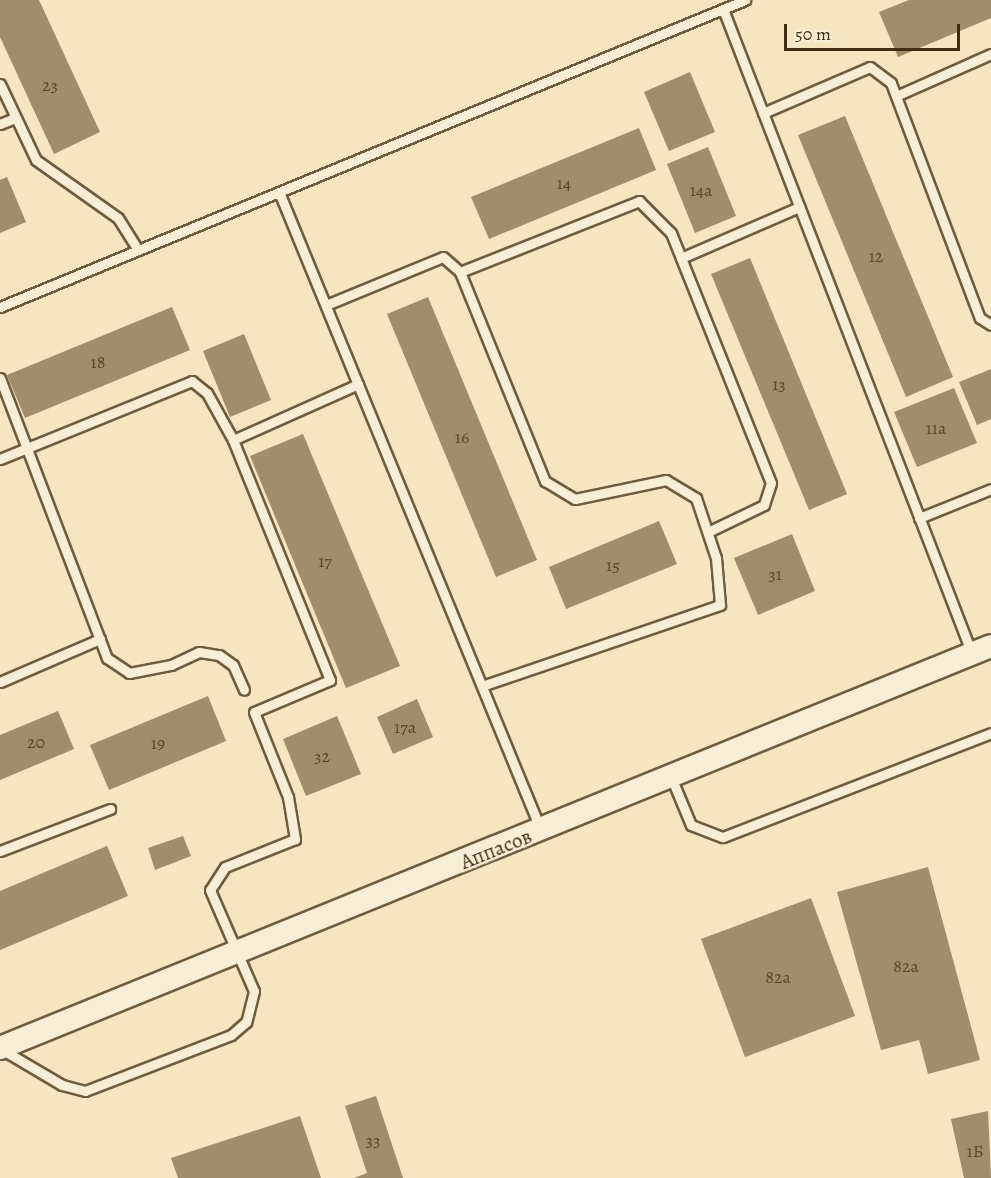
<!DOCTYPE html>
<meta charset="utf-8">
<style>
body{margin:0}
#map{position:relative;width:991px;height:1178px;overflow:hidden;background:#f5e5c0;font-family:Alegreya,serif}
div>[style]{position:absolute}
[style*='--x']{left:calc(var(--x)*1px);top:calc(var(--y)*1px);width:calc(var(--w)*1px);rotate:calc(var(--a)*1deg)}
.building>*{inset:0;background:#9f8d6c}
.roads{filter:drop-shadow(2px 0 #6f5c3e) drop-shadow(-2px 0 #6f5c3e) drop-shadow(0 2px #6f5c3e) drop-shadow(0 -2px #6f5c3e)}
.service>*{height:9px;margin:-4.5px;padding:0 4.5px;transform-origin:4.5px;border-radius:4.5px;background:#f8eed6}
.tertiary>*{height:22px;margin:-11px;padding:0 11px;transform-origin:11px;border-radius:11px;background:#f8eed6}
span{translate:-50% -50%;white-space:nowrap;text-align:center;line-height:1.15;-webkit-text-stroke:4.5px #f8eed6;paint-order:stroke}
.number-label{font-size:18px;color:#594628}
.number-label span{-webkit-text-stroke-width:0}
.street-label{font-size:21px;color:#422e12}
.scale{position:absolute;left:784px;top:24px;width:176px;height:27px;box-sizing:border-box;border:3px solid #422e12;border-top:0;padding-left:8px;font-size:18px;line-height:21px;white-space:nowrap;color:#422e12;-webkit-text-stroke:4px #f8eed6;paint-order:stroke}
</style>
<div id="map">
<div class="building">
<div style="clip-path:polygon(0 0,39px 0,100px 132px,54px 154px,0 37px)"></div>
<div style="clip-path:polygon(909px 0,991px 0,991px 18px,898px 57px,879px 12px)"></div>
<div style="clip-path:polygon(690px 72px,715px 132px,669px 151px,644px 92px)"></div>
<div style="clip-path:polygon(845px 116px,953px 377px,906px 397px,798px 135px)"></div>
<div style="clip-path:polygon(639px 128px,656px 170px,489px 239px,471px 197px)"></div>
<div style="clip-path:polygon(708px 147px,736px 216px,695px 233px,667px 164px)"></div>
<div style="clip-path:polygon(7px 177px,26px 222px,0 233px,0 180px)"></div>
<div style="clip-path:polygon(750px 258px,847px 494px,809px 510px,711px 274px)"></div>
<div style="clip-path:polygon(428px 297px,537px 560px,496px 577px,387px 314px)"></div>
<div style="clip-path:polygon(172px 307px,190px 350px,25px 418px,7px 375px)"></div>
<div style="clip-path:polygon(244px 334px,271px 400px,230px 417px,203px 351px)"></div>
<div style="clip-path:polygon(991px 369px,991px 419px,977px 425px,959px 382px)"></div>
<div style="clip-path:polygon(954px 388px,977px 443px,917px 467px,894px 412px)"></div>
<div style="clip-path:polygon(303px 434px,400px 666px,346px 688px,250px 456px)"></div>
<div style="clip-path:polygon(659px 521px,677px 564px,566px 609px,549px 567px)"></div>
<div style="clip-path:polygon(792px 534px,815px 591px,758px 615px,734px 558px)"></div>
<div style="clip-path:polygon(208px 696px,226px 741px,109px 790px,90px 745px)"></div>
<div style="clip-path:polygon(417px 699px,433px 737px,393px 754px,377px 717px)"></div>
<div style="clip-path:polygon(58px 711px,74px 749px,0 780px,0 735px)"></div>
<div style="clip-path:polygon(337px 716px,361px 774px,306px 796px,283px 739px)"></div>
<div style="clip-path:polygon(183px 836px,191px 856px,155px 870px,148px 848px)"></div>
<div style="clip-path:polygon(107px 846px,128px 896px,0 950px,0 891px)"></div>
<div style="clip-path:polygon(928px 867px,980px 1060px,928px 1074px,919px 1040px,881px 1050px,837px 892px)"></div>
<div style="clip-path:polygon(811px 898px,855px 1016px,745px 1057px,701px 939px)"></div>
<div style="clip-path:polygon(376px 1096px,403px 1178px,354px 1178px,367px 1173px,345px 1106px)"></div>
<div style="clip-path:polygon(988px 1111px,991px 1178px,964px 1178px,951px 1119px)"></div>
<div style="clip-path:polygon(300px 1116px,321px 1178px,178px 1178px,171px 1158px)"></div>
</div>
<div class="roads">
<div class="service">
<div style="--x:723;--y:9;--w:691;--a:68.89"></div>
<div style="--x:0;--y:84;--w:84;--a:64.7"></div>
<div style="--x:36;--y:160;--w:100;--a:35.3"></div>
<div style="--x:118;--y:218;--w:38;--a:58"></div>
<div style="--x:896;--y:96;--w:104;--a:-23.9"></div>
<div style="--x:763;--y:113;--w:116;--a:-23.3"></div>
<div style="--x:870;--y:67;--w:26;--a:37"></div>
<div style="--x:891;--y:83;--w:251;--a:69.3"></div>
<div style="--x:980;--y:318;--w:13;--a:32"></div>
<div style="--x:0;--y:124;--w:16;--a:-22"></div>
<div style="--x:279;--y:192;--w:687;--a:67.69"></div>
<div style="--x:681;--y:258;--w:129;--a:-23.4"></div>
<div style="--x:460;--y:272;--w:193;--a:-21.6"></div>
<div style="--x:639;--y:201;--w:45;--a:45"></div>
<div style="--x:671;--y:233;--w:269;--a:68.2"></div>
<div style="--x:771;--y:483;--w:23;--a:108"></div>
<div style="--x:764;--y:505;--w:62;--a:154.3"></div>
<div style="--x:326;--y:305;--w:126;--a:-22.3"></div>
<div style="--x:443;--y:257;--w:23;--a:41"></div>
<div style="--x:460;--y:272;--w:226;--a:67.9"></div>
<div style="--x:545;--y:481;--w:35;--a:31"></div>
<div style="--x:575;--y:499;--w:93;--a:-11.8"></div>
<div style="--x:666;--y:480;--w:35;--a:31"></div>
<div style="--x:696;--y:498;--w:63;--a:71.6"></div>
<div style="--x:716;--y:558;--w:47;--a:85.1"></div>
<div style="--x:720;--y:605;--w:251;--a:161.2"></div>
<div style="--x:0;--y:307;--w:806;--a:-22.4"></div>
<div style="--x:0;--y:378;--w:300;--a:69.1"></div>
<div style="--x:107;--y:658;--w:27;--a:34"></div>
<div style="--x:129;--y:673;--w:43;--a:-10.8"></div>
<div style="--x:171;--y:665;--w:31;--a:-25"></div>
<div style="--x:199;--y:652;--w:20;--a:9"></div>
<div style="--x:219;--y:655;--w:17;--a:36"></div>
<div style="--x:233;--y:665;--w:27;--a:66"></div>
<div style="--x:233;--y:440;--w:137;--a:-24.1"></div>
<div style="--x:0;--y:459;--w:207;--a:-22.1"></div>
<div style="--x:192;--y:381;--w:19;--a:39"></div>
<div style="--x:207;--y:393;--w:54;--a:61"></div>
<div style="--x:233;--y:440;--w:259;--a:68"></div>
<div style="--x:330;--y:680;--w:82;--a:157.2"></div>
<div style="--x:254;--y:712;--w:92;--a:68.2"></div>
<div style="--x:288;--y:797;--w:43;--a:80.5"></div>
<div style="--x:295;--y:839;--w:75;--a:158.2"></div>
<div style="--x:225;--y:867;--w:27;--a:123"></div>
<div style="--x:210;--y:890;--w:110;--a:66.5"></div>
<div style="--x:254;--y:991;--w:32;--a:104"></div>
<div style="--x:246;--y:1022;--w:20;--a:139"></div>
<div style="--x:231;--y:1035;--w:156;--a:159"></div>
<div style="--x:85;--y:1091;--w:24;--a:-165"></div>
<div style="--x:62;--y:1085;--w:71;--a:-149.5"></div>
<div style="--x:919;--y:518;--w:78;--a:-21.9"></div>
<div style="--x:0;--y:682;--w:109;--a:-23.3"></div>
<div style="--x:671;--y:777;--w:52;--a:67.4"></div>
<div style="--x:691;--y:825;--w:34;--a:21"></div>
<div style="--x:723;--y:837;--w:287;--a:-21.2"></div>
<div style="--x:0;--y:851;--w:118;--a:-20.9"></div>
</div>
<div class="tertiary">
<div style="--x:0;--y:1048;--w:1069;--a:-22.08"></div>
</div>
</div>
<div class="number-label">
<span style="left:50px;top:85px">23</span>
<span style="left:564px;top:183px">14</span>
<span style="left:701px;top:190px">14а</span>
<span style="left:876px;top:256px">12</span>
<span style="left:98px;top:362px">18</span>
<span style="left:779px;top:384px">13</span>
<span style="left:936px;top:428px">11а</span>
<span style="left:462px;top:437px">16</span>
<span style="left:325px;top:561px">17</span>
<span style="left:613px;top:565px">15</span>
<span style="left:775px;top:574px">31</span>
<span style="left:405px;top:727px">17а</span>
<span style="left:36px;top:742px">20</span>
<span style="left:158px;top:743px">19</span>
<span style="left:322px;top:756px">32</span>
<span style="left:906px;top:966px">82а</span>
<span style="left:778px;top:977px">82а</span>
<span style="left:373px;top:1140px">33</span>
<span style="left:975px;top:1151px">1Б</span>
</div>
<div class="street-label">
<span style="left:496px;top:849px;rotate:-22deg">Аппасов</span>
</div>
<div class="scale">50 m</div>
</div>
